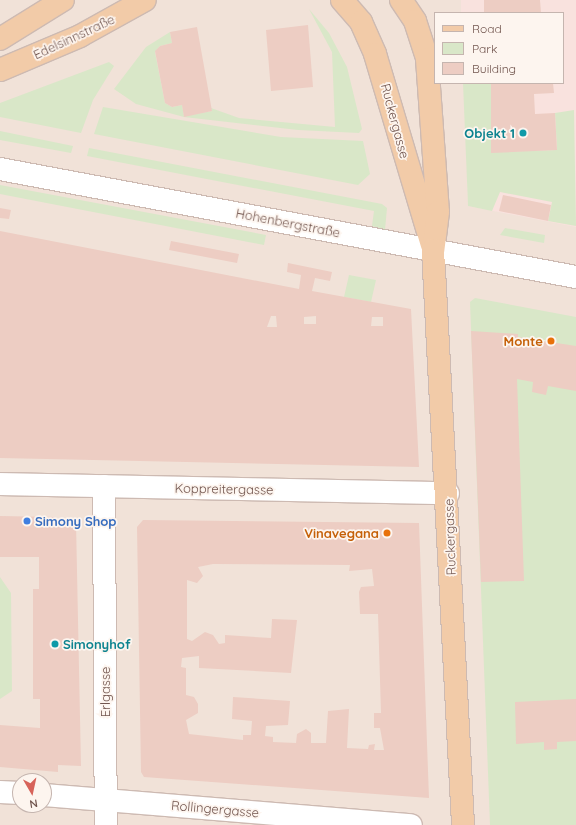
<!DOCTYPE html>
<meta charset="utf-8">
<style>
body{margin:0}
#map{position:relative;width:576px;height:825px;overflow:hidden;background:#faf1e9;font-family:Quicksand,sans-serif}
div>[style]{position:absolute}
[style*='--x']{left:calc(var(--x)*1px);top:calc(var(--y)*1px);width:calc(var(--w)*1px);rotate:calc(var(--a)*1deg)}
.residential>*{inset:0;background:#f1e2d8}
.commercial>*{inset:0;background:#f9e2de}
.green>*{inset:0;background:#d9e7c8}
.building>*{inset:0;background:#edcdc3}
.roads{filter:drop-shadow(1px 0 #cdbab2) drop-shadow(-1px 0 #cdbab2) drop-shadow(0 1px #cdbab2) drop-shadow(0 -1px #cdbab2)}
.minor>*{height:22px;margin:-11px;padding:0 11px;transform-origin:11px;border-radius:11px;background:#fff}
.major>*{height:22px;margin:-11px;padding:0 11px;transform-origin:11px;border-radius:11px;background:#f2cba8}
.dots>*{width:11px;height:11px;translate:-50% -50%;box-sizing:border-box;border:2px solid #fdf5ef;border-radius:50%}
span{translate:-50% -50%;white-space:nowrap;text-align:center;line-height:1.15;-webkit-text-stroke:3.5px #fdf5ef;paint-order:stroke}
.street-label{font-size:13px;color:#72564f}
.culture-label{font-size:13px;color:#0d838f;font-weight:700}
.right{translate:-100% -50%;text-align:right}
.left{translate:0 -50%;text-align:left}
.food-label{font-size:13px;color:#c56008;font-weight:700}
.shop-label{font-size:13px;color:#366cbe;font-weight:700}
.legend{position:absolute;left:434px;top:12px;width:130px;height:72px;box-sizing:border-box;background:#fdf5ef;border:1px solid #c5b5af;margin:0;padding:5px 7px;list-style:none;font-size:12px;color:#72564f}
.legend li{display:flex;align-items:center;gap:8px;height:20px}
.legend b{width:20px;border:1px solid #c5b5af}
.north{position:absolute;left:12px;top:773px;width:40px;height:40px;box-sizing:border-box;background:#fdf5ef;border:1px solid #c5b5af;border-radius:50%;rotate:171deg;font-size:11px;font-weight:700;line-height:16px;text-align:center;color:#72564f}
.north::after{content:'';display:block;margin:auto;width:14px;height:18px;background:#d7635a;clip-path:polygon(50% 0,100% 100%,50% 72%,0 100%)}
</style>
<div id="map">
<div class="residential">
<div style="clip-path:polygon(evenodd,0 0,461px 0,461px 13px,435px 13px,435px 83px,464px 83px,576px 226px,576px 825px,0 825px,0 0,20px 781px,44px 781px,44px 805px,20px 805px,20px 781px)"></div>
</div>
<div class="commercial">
<div style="clip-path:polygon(461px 0,576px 0,576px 227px,468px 206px,464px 83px,563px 83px,563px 13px,461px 13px)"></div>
</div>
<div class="green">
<div style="clip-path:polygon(309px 9px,329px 33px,347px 67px,362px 129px,359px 133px,298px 130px,184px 117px,136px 104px,114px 89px,146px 47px,170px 32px,172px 43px,160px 46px,155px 52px,165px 103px,172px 107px,182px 105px,184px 116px,212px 111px,211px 108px,239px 118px,335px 127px,332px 52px)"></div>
<div style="clip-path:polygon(109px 62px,114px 66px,93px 100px,81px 133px,0 117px,0 103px)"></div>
<div style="clip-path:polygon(463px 83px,491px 83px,491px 152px,557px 150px,555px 113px,574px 110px,576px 226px,548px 221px,552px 202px,500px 192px,492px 211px,468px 206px)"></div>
<div style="clip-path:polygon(103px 107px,281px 137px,363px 141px,370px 174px,358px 185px,94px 134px)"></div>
<div style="clip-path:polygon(0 131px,73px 146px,71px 153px,0 140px)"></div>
<div style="clip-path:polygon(89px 148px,382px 204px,387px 208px,385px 230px,372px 226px,374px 211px,87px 156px)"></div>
<div style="clip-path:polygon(0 185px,266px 235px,264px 245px,0 194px)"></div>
<div style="clip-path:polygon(505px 228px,545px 235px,544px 243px,500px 235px)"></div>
<div style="clip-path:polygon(349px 275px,376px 280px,371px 302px,344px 297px)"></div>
<div style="clip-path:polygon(475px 298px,576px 317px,576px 825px,490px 825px,470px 302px)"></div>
<div style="clip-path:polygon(0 577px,11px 593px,12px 691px,0 699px)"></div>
</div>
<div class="building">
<div style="clip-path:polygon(484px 0,540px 0,541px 13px,484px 13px)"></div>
<div style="clip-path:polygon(308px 25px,313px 87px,271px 91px,266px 30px)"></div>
<div style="clip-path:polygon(197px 27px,212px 111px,184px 117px,182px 105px,172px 107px,165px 103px,155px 51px,160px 46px,172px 43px,170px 32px)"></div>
<div style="clip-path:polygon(491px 83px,553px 83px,554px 93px,534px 94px,535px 114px,555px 113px,557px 150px,491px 153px)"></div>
<div style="clip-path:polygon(503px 195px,551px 205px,548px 221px,499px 211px)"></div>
<div style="clip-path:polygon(0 208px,11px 210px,9px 219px,0 218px)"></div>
<div style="clip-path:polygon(evenodd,0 231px,299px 289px,301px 275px,287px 272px,288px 263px,332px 272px,330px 281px,315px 278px,312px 291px,411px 309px,419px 467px,0 458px,0 231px,271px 316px,276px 316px,277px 327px,267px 327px,271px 316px,0 231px,316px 316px,316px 324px,304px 324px,304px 317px,316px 316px,0 231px,372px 317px,383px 317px,383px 326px,371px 326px,372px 317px)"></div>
<div style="clip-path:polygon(171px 241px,239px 254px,237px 263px,169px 250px)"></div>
<div style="clip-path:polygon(471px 331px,518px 334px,518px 337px,576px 346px,576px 391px,548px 386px,546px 395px,532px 392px,533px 382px,517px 379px,524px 581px,481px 582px)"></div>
<div style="clip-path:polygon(0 516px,55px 517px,56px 522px,76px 522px,81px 766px,58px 765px,58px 772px,0 767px,0 725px,40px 728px,40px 699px,33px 699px,33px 589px,39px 589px,39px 557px,0 557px)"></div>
<div style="clip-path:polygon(evenodd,143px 520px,419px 523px,429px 798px,144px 777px,141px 772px,137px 527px,143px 520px,213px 564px,350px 565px,349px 571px,372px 569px,374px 586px,361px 587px,359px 592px,360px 614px,378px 614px,381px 713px,374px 713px,374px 728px,380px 728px,384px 750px,374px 750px,375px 744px,369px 745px,368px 749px,347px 748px,349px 709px,328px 711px,326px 743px,311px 743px,311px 733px,306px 729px,297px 734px,296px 743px,273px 742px,273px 737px,265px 736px,266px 726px,288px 725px,290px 701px,233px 697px,232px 719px,252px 721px,251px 735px,243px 735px,243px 740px,189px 734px,186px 720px,198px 713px,198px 704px,194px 697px,186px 695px,186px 668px,181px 667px,182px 658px,199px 656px,199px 668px,291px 673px,297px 620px,272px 619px,271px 638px,225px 635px,225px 643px,219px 644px,213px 635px,205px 632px,192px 641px,187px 639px,187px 580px,197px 583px,203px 576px,198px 567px,213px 564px)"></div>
<div style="clip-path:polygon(576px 699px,576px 741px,557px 742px,557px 749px,544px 750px,544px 742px,516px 744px,515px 702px)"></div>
</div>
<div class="roads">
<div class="minor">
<div style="--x:0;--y:169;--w:586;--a:10.62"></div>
<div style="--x:0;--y:484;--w:448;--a:1.2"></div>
<div style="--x:104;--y:486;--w:339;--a:89.7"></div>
<div style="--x:0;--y:792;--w:20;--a:3"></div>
<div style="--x:44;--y:795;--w:368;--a:4.7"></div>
</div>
<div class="major">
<div style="--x:342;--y:0;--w:29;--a:49"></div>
<div style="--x:361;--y:22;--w:35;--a:66"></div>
<div style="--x:375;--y:54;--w:199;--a:73.4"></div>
<div style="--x:401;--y:0;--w:25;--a:56"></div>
<div style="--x:415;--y:21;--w:40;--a:72"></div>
<div style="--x:427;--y:59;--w:153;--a:85.9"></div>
<div style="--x:438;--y:212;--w:38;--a:97"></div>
<div style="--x:433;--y:250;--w:576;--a:87.01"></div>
<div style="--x:0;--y:39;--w:74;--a:-31.8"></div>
<div style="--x:0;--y:70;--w:87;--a:-23"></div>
<div style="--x:80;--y:36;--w:74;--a:-29"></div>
</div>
</div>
<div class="dots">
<div style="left:523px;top:133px;background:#0f9aa8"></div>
<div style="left:551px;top:341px;background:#e8710a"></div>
<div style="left:27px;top:521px;background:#3f7fe0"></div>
<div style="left:387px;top:533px;background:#e8710a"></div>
<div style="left:55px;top:644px;background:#0f9aa8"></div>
</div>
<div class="street-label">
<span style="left:74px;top:37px;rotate:-25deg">Edelsinnstraße</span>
<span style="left:395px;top:121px;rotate:75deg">Ruckergasse</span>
<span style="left:288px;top:223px;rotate:11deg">Hohenbergstraße</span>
<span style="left:224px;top:489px;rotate:1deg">Koppreitergasse</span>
<span style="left:450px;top:537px;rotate:-92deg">Ruckergasse</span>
<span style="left:105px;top:692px;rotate:-90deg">Erlgasse</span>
<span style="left:215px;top:809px;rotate:5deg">Rollingergasse</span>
</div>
<div class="culture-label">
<span class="right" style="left:515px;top:133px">Objekt 1</span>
<span class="left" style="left:63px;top:644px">Simonyhof</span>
</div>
<div class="food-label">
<span class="right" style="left:543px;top:341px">Monte</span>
<span class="right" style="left:379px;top:533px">Vinavegana</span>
</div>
<div class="shop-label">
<span class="left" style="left:35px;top:521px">Simony Shop</span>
</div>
<ul class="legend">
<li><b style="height:5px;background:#f2cba8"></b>Road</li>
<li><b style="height:11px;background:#d9e7c8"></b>Park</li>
<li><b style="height:11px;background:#edcdc3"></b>Building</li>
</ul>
<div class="north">N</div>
</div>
